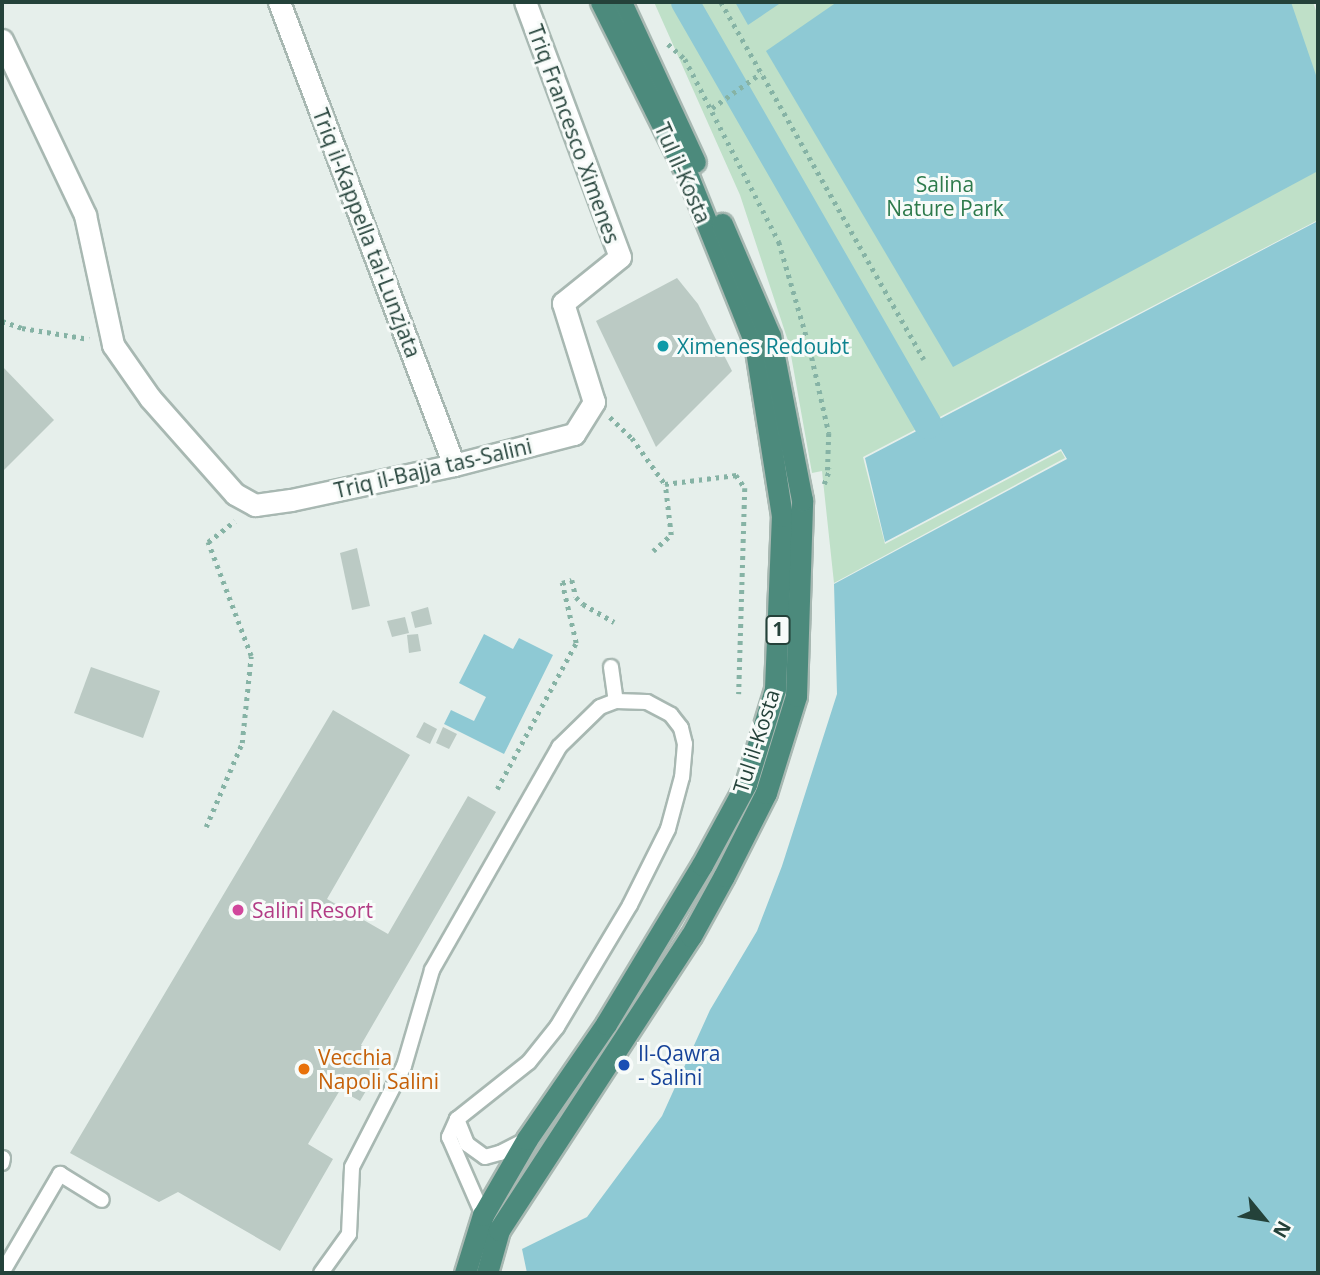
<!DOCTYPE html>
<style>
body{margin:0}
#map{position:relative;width:1320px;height:1275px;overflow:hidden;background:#e6efeb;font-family:"Open Sans",sans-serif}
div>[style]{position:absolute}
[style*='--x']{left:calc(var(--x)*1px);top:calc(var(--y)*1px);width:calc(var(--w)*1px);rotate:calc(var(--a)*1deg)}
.green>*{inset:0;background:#bfe0c8}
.water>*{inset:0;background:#8ec9d4}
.canal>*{height:28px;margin:-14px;padding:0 14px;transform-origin:14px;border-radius:14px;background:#8ec9d4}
.building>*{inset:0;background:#bbcac4}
.path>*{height:4.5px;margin-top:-2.25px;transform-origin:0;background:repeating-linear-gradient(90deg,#86b3a5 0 3.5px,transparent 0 8.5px)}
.roads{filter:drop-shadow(2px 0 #a8b8b2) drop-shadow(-2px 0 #a8b8b2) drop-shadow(0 2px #a8b8b2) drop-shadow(0 -2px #a8b8b2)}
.service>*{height:14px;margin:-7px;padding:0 7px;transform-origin:7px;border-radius:7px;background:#fff}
.minor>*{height:21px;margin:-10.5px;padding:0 10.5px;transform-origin:10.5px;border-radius:10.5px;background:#fff}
.trunk>*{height:21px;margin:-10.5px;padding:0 10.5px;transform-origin:10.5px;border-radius:10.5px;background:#4c8a7c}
.dots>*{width:19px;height:19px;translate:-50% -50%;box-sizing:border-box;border:4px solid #f7fbf9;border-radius:50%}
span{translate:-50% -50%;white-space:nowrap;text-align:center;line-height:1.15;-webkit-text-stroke:6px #f7fbf9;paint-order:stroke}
.shield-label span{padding:2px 5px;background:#f7fbf9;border:2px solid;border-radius:5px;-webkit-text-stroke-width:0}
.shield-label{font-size:19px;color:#24423a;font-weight:700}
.street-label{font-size:21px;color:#24423a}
.park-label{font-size:21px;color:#2d7a4b}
.culture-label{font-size:21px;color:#0d838f}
.left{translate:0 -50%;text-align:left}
.hotel-label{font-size:21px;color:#b23c85}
.transit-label{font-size:21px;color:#164399}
.food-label{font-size:21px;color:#c56008}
.frame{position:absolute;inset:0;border:4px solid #24423a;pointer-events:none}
.north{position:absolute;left:1229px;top:1184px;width:70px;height:70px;-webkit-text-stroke:5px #f7fbf9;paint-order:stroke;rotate:120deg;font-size:19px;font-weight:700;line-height:28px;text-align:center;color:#24423a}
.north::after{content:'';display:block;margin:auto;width:24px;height:32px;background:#24423a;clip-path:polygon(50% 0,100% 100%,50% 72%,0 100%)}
</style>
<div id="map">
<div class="green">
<div style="clip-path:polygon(654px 2px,1313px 2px,1318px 16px,1318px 220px,863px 457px,885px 544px,1061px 451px,1065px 458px,834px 583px,822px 471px,812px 473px,789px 344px,740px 195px)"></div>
</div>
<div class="water">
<div style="clip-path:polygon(735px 2px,782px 2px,748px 25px)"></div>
<div style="clip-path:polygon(837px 2px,1291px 2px,1318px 81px,1318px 171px,953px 367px,766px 51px)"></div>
<div style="clip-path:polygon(1318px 221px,1318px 1273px,527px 1273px,522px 1249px,587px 1217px,662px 1116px,710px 1010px,757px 931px,782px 866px,837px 694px,834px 584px,1067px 459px,1061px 449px,885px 542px,865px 458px)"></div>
<div style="clip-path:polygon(484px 634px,513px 649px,519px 638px,553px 655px,504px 754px,444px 724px,451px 710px,474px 721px,486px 697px,459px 683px)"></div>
</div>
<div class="canal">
<div style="--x:685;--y:2;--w:488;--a:60.1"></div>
</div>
<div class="building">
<div style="clip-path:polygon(677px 278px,698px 304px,732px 371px,656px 447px,596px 321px)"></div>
<div style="clip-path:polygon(2px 366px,54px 420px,2px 472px)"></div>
<div style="clip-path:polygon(357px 548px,370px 606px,352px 610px,340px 553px)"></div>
<div style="clip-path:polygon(428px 607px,432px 624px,415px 628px,411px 612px)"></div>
<div style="clip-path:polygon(405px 617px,409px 633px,392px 637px,387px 621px)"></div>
<div style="clip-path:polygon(418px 634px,421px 651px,409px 653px,407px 635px)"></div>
<div style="clip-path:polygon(91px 667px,160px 691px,143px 738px,74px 713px)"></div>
<div style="clip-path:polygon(333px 710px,410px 755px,327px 899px,388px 934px,468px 796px,496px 812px,361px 1045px,385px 1059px,360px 1101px,340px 1090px,308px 1144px,333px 1159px,280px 1251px,178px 1192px,159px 1202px,70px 1153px)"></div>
<div style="clip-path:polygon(424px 722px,437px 729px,430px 744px,416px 737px)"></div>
<div style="clip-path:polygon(443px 727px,457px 734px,449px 749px,436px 743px)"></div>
</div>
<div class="path">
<div style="--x:721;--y:2;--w:411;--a:60.4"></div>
<div style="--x:668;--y:44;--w:23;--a:41"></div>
<div style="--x:685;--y:59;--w:206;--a:62.8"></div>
<div style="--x:779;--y:242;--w:111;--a:73.8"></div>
<div style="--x:810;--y:349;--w:86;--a:77.3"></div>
<div style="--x:829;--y:433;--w:37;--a:92"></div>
<div style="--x:712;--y:108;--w:60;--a:-35.5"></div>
<div style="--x:2;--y:321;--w:21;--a:19"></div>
<div style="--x:22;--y:328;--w:68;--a:9.3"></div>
<div style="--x:610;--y:417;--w:30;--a:44"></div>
<div style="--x:632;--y:438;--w:57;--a:54.3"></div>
<div style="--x:665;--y:484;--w:72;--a:-7.2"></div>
<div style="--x:736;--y:475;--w:16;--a:55"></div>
<div style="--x:745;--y:488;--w:206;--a:91.7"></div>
<div style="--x:824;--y:484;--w:17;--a:-69"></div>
<div style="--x:653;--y:551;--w:24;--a:-42"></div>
<div style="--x:671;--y:535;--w:51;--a:-96.7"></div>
<div style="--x:497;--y:789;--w:166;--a:-61.6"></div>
<div style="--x:576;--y:643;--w:62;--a:-103.1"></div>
<div style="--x:562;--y:583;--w:10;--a:-17"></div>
<div style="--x:572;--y:580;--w:17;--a:77"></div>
<div style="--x:576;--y:597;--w:10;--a:45"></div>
<div style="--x:583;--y:604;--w:36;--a:30"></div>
<div style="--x:206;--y:827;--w:91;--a:-66.8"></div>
<div style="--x:242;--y:743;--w:87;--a:-84.1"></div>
<div style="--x:251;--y:656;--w:122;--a:-110.7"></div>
<div style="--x:208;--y:542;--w:34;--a:-38"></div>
</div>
<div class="roads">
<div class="service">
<div style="--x:611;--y:667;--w:34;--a:82"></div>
<div style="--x:457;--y:1119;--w:27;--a:68"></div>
<div style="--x:467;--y:1144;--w:22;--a:36"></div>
<div style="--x:485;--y:1157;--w:16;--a:-15"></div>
<div style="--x:500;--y:1153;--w:28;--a:-27"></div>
<div style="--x:2;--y:1163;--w:5;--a:-79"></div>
<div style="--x:2;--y:1273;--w:115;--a:-59.6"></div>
<div style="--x:60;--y:1174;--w:49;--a:31.8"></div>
<div style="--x:321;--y:1273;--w:48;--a:-54.3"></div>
<div style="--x:349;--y:1234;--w:67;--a:-87.4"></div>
<div style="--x:352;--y:1167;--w:114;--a:-62.8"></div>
<div style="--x:404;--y:1066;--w:100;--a:-73.7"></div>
<div style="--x:432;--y:970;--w:257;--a:-60.3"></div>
<div style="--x:559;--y:747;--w:57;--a:-44.3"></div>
<div style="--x:600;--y:707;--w:17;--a:-21"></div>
<div style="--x:616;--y:701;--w:31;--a:2"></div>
<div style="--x:647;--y:702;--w:27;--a:28"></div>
<div style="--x:671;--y:715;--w:16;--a:52"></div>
<div style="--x:681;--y:728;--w:16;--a:76"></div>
<div style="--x:685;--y:744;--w:33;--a:95"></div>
<div style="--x:682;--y:777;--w:54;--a:105.1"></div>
<div style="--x:668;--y:829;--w:85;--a:116.6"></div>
<div style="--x:630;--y:905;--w:142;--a:120.9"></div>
<div style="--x:557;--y:1027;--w:45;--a:128.7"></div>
<div style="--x:529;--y:1062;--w:92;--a:141.6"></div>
<div style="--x:457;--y:1119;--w:20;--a:114"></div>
<div style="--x:449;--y:1137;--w:85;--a:66.4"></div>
</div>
<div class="minor">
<div style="--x:279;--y:2;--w:495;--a:69.3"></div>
<div style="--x:2;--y:40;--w:194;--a:64.6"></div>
<div style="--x:85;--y:215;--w:133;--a:77.8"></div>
<div style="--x:113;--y:345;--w:65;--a:55.1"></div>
<div style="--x:150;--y:398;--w:128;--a:48.5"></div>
<div style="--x:235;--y:494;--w:23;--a:29"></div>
<div style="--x:255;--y:505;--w:36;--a:-8"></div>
<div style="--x:291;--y:500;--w:167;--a:-12.1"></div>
<div style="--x:454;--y:465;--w:124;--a:-14.5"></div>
<div style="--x:574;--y:434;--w:38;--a:-58"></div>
<div style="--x:594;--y:402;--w:104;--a:-107.4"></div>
<div style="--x:563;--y:303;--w:73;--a:-38.9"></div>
<div style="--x:620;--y:257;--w:272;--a:-110.4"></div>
</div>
<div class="trunk">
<div style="--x:621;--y:2;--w:176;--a:65.2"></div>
<div style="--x:465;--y:1273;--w:61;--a:-72.8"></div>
<div style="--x:483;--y:1215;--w:88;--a:-59.9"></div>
<div style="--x:527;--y:1139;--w:140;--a:-55.5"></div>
<div style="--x:606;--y:1024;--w:186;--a:-58.9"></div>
<div style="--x:702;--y:865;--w:92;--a:-61.5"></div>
<div style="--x:746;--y:784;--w:99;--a:-73"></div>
<div style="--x:775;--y:689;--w:173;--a:-87.7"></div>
<div style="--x:782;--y:516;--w:175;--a:-98.9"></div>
<div style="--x:755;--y:343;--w:177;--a:-111.9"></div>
<div style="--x:689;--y:179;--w:198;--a:-116.4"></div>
<div style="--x:487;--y:1273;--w:45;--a:-74.4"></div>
<div style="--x:499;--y:1230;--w:351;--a:-56.9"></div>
<div style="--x:691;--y:936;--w:68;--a:-61.2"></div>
<div style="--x:724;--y:876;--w:93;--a:-63.2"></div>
<div style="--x:766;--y:793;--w:102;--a:-72.8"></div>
<div style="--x:796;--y:696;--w:196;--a:-88.2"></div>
<div style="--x:802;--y:500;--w:167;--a:-101"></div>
<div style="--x:770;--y:336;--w:122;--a:-113.2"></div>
</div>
</div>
<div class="dots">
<div style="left:663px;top:346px;background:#0f9aa8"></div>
<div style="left:238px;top:910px;background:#d1479c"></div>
<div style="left:624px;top:1065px;background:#1a4fb4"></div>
<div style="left:304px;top:1069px;background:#e8710a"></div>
</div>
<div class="shield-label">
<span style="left:778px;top:630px">1</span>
</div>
<div class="street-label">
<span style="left:574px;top:134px;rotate:70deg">Triq Francesco Ximenes</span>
<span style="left:683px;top:173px;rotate:66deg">Tul il-Kosta</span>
<span style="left:367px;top:233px;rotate:69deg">Triq il-Kappella tal-Lunzjata</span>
<span style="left:433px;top:468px;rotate:-13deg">Triq il-Bajja tas-Salini</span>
<span style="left:756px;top:741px;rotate:-72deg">Tul il-Kosta</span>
</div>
<div class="park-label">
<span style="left:945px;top:196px">Salina<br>Nature Park</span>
</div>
<div class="culture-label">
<span class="left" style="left:677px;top:346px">Ximenes Redoubt</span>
</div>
<div class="hotel-label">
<span class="left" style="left:252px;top:910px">Salini Resort</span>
</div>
<div class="transit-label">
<span class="left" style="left:638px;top:1065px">Il-Qawra<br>- Salini</span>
</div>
<div class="food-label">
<span class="left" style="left:318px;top:1069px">Vecchia<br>Napoli Salini</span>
</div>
<div class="frame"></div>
<div class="north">N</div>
</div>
